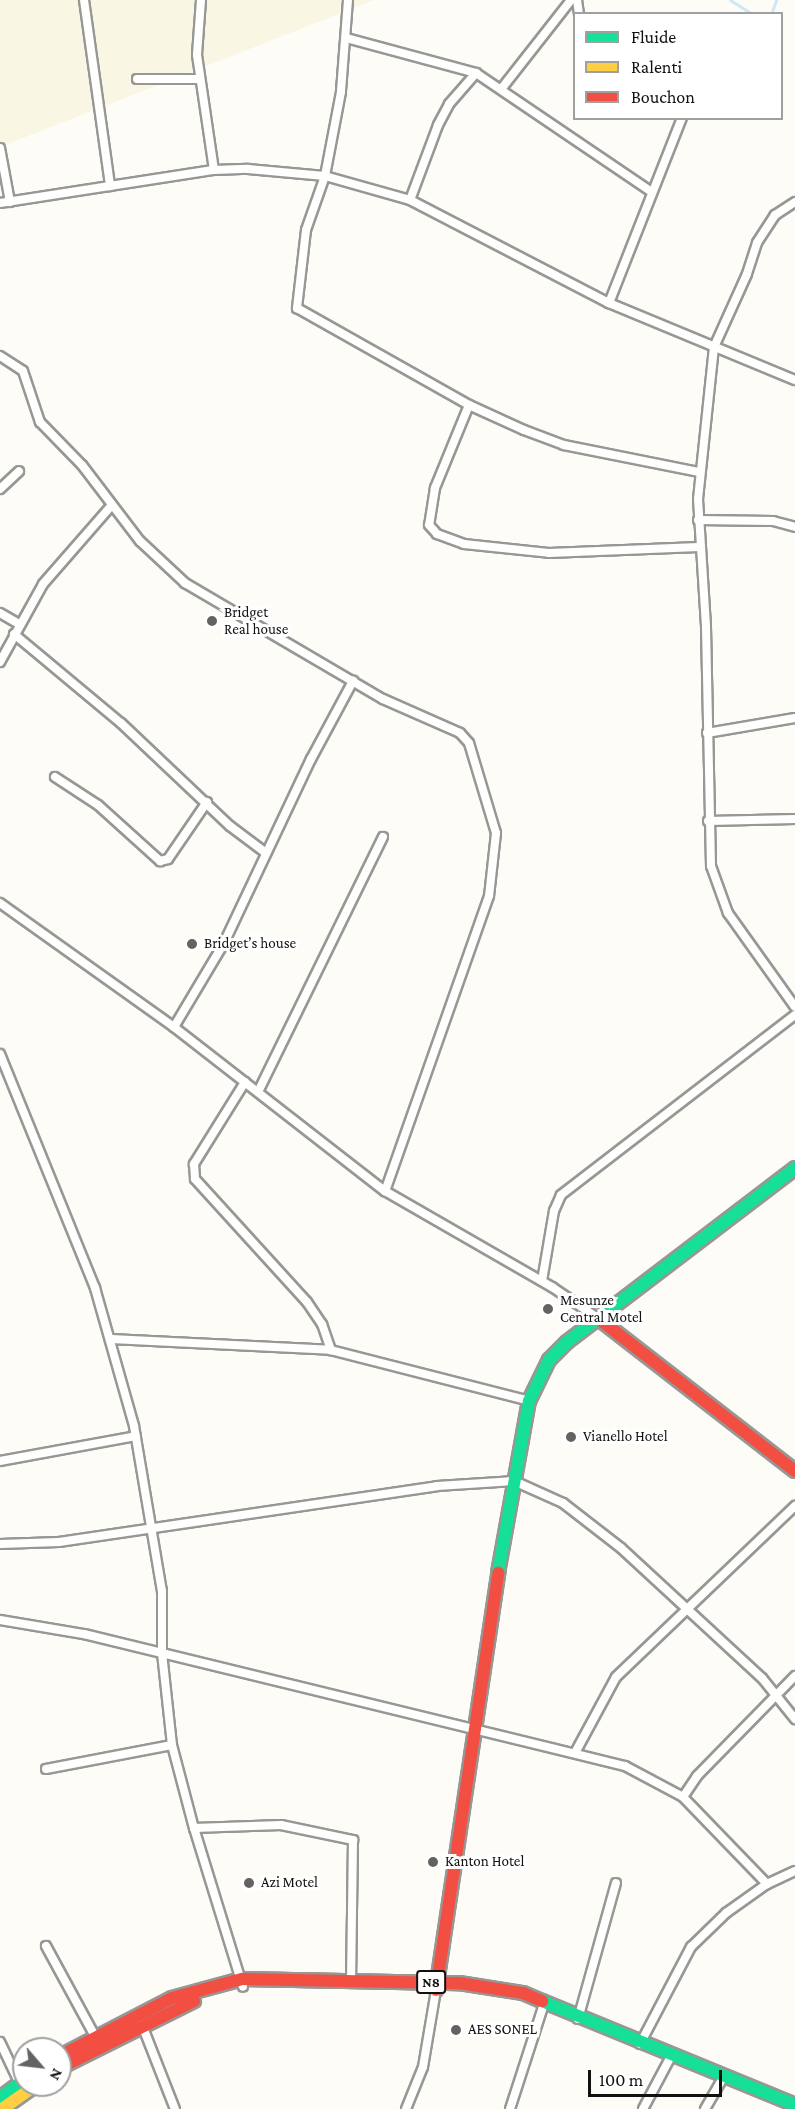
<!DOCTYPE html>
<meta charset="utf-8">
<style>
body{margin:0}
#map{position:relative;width:795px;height:2109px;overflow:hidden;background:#fdfcf7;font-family:"Crimson Pro",serif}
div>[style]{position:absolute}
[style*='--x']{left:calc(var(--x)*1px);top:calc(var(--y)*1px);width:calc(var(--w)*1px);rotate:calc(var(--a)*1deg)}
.farmland>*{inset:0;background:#f9f7e4}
.stream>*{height:3px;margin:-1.5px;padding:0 1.5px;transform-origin:1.5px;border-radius:1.5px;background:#cde8f7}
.roads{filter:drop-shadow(2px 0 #979795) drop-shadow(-2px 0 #979795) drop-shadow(0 2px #979795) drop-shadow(0 -2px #979795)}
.street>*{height:8px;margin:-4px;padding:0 4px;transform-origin:4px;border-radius:4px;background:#fffffe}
.fast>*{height:12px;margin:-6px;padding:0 6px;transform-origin:6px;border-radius:6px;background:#16e098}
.slow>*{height:12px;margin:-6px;padding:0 6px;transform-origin:6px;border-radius:6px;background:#ffcf43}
.jam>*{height:12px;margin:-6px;padding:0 6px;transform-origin:6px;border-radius:6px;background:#f24e42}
.dots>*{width:16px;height:16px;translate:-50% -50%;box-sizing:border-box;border:3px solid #fff;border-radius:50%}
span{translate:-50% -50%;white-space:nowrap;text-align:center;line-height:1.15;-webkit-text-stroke:6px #fff;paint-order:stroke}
.shield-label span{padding:2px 4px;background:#fff;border:2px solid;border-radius:4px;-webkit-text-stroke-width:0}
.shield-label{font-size:14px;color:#111;font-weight:700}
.poi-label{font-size:15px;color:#111}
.left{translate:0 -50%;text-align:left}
.legend{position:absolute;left:573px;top:12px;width:210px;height:108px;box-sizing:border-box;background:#fff;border:2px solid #a0a0a0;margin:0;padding:8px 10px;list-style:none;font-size:18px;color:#111}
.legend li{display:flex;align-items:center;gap:12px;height:30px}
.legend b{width:30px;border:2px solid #a0a0a0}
.north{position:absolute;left:12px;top:2037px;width:60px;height:60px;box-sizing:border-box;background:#fff;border:2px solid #a0a0a0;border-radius:50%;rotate:118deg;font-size:16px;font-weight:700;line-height:24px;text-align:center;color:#111}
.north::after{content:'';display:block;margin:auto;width:21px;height:27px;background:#646362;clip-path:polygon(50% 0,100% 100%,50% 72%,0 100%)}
.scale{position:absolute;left:588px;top:2070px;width:134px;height:27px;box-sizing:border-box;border:3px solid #111;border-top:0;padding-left:8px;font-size:18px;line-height:21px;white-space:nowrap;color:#111;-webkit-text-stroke:4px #fff;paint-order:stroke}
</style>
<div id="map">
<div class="farmland">
<div style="clip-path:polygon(0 0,374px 0,0 147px)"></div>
</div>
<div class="stream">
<div style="--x:730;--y:0;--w:26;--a:32"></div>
<div style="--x:771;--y:14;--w:15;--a:-70"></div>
</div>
<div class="roads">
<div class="street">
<div style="--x:84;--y:0;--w:188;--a:82"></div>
<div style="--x:201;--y:0;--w:55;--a:94.2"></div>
<div style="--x:197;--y:55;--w:116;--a:81.6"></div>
<div style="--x:348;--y:0;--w:92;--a:94.4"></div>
<div style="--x:341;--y:92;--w:86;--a:100.8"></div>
<div style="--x:325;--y:176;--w:57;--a:109.4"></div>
<div style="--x:306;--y:230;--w:79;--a:96.6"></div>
<div style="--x:297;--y:308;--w:197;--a:29.4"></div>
<div style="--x:469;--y:405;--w:60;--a:24.4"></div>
<div style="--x:524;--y:430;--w:43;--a:20.6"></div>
<div style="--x:564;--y:445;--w:138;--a:11.3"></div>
<div style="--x:577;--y:0;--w:14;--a:82"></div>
<div style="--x:346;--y:38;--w:135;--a:15.1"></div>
<div style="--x:476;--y:73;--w:210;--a:34.1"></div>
<div style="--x:137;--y:79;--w:61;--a:0"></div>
<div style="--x:502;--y:88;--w:112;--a:-51.9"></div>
<div style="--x:0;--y:148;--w:55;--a:79.5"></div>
<div style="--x:410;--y:200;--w:80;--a:-69.5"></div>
<div style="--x:438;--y:125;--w:24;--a:-62"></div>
<div style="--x:449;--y:104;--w:41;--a:-48.9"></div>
<div style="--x:795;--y:202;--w:24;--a:147"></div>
<div style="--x:775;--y:215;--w:33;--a:123"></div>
<div style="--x:757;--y:243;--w:33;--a:108"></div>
<div style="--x:747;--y:274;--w:80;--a:114.3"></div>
<div style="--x:714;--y:347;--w:153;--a:96"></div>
<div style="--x:698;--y:499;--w:128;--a:86.4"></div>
<div style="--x:706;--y:627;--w:239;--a:88.8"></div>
<div style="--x:711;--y:866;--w:50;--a:70.1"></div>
<div style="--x:728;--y:913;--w:115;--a:54.5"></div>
<div style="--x:0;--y:203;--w:217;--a:-8.8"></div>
<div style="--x:214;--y:170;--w:34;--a:-2"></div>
<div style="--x:248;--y:169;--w:77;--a:5.2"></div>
<div style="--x:325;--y:176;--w:88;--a:15.8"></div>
<div style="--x:410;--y:200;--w:224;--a:27.4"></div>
<div style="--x:609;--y:303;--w:201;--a:22.5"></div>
<div style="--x:609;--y:303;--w:199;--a:-68.5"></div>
<div style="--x:0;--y:356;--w:27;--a:33"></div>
<div style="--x:23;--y:371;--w:54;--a:71.6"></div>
<div style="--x:40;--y:422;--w:60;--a:45.7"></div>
<div style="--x:82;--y:465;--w:96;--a:52.7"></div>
<div style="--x:140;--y:541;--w:62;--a:43"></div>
<div style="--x:185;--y:583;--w:229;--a:30.4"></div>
<div style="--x:383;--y:699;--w:84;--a:23.8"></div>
<div style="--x:460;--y:733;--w:13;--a:48"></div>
<div style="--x:469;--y:743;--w:94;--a:73.3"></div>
<div style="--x:496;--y:833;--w:63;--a:96.3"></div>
<div style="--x:489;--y:896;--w:313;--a:109.4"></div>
<div style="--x:469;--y:405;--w:90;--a:112.3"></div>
<div style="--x:435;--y:488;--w:37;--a:99"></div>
<div style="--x:429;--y:525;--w:12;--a:48"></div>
<div style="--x:437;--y:534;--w:29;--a:20"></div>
<div style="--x:464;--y:544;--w:85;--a:6"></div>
<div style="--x:549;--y:553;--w:150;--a:-2.3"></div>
<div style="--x:0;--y:489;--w:26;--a:-43"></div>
<div style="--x:698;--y:520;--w:75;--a:0.8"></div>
<div style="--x:773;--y:521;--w:23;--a:15"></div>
<div style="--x:0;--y:613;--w:22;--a:30"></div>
<div style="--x:14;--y:634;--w:139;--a:39.8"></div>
<div style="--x:121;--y:723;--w:150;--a:43.4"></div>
<div style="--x:230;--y:826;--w:45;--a:36.9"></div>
<div style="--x:0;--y:662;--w:89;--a:-61.1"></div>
<div style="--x:43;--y:584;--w:103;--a:-48.9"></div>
<div style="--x:707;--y:733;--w:89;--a:-9.7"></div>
<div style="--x:55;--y:777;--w:51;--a:33.1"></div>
<div style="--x:98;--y:805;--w:84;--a:42.1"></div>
<div style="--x:160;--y:861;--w:8;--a:-14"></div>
<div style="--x:168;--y:859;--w:69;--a:-55.6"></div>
<div style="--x:708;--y:821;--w:87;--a:-1.3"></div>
<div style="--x:0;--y:903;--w:214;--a:35.5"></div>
<div style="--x:174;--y:1027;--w:267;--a:37.9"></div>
<div style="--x:385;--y:1191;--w:193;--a:29.9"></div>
<div style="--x:552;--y:1287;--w:57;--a:34.2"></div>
<div style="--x:174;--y:1027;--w:98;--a:-59.2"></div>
<div style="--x:224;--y:943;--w:204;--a:-64.7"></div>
<div style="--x:311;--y:759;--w:89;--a:-61.7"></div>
<div style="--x:0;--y:1054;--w:253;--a:67.9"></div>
<div style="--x:95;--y:1288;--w:143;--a:74.2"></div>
<div style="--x:134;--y:1426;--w:167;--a:80.4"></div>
<div style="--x:162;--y:1591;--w:62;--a:90"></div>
<div style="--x:162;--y:1653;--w:93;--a:83.8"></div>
<div style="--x:172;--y:1745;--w:86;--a:75.2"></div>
<div style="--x:194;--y:1828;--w:166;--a:72.9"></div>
<div style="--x:245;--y:1082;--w:97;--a:121.9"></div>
<div style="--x:194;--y:1164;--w:15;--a:86"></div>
<div style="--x:195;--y:1179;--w:166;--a:47.7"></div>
<div style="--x:307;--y:1302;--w:27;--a:56"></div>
<div style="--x:322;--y:1324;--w:28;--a:71"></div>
<div style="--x:258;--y:1092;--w:284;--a:-63.9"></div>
<div style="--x:542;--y:1281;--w:71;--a:-80.3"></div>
<div style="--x:554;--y:1211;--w:17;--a:-66"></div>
<div style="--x:561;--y:1195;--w:295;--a:-37.6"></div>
<div style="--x:110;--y:1339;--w:221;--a:2.8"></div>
<div style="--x:331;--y:1350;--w:204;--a:14.4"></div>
<div style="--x:0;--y:1461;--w:138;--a:-10.4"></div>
<div style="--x:0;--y:1544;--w:59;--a:-1.9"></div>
<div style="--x:59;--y:1542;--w:382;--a:-8.4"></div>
<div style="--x:437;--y:1486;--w:77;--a:-3.7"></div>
<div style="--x:514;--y:1481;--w:54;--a:24.2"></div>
<div style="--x:563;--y:1503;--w:73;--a:37.8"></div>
<div style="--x:621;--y:1548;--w:192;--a:42.7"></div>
<div style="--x:762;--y:1678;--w:53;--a:51.2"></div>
<div style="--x:0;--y:1620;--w:85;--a:9.5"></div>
<div style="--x:84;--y:1634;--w:557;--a:13.71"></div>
<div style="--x:625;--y:1766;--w:66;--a:28.1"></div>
<div style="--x:683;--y:1797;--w:121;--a:46"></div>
<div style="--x:576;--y:1751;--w:84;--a:-61.6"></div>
<div style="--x:616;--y:1677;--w:248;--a:-43.7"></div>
<div style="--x:46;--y:1769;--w:128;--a:-10.8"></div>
<div style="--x:683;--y:1797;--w:25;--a:-56"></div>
<div style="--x:697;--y:1776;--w:140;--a:-45.6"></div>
<div style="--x:194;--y:1828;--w:87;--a:-2"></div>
<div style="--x:281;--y:1825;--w:74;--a:11.8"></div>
<div style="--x:353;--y:1840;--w:139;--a:90.8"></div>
<div style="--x:46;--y:1946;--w:107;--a:61.5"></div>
<div style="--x:578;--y:2019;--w:141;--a:-74.4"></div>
<div style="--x:142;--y:2025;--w:90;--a:68.6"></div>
<div style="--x:0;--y:2042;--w:47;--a:64.5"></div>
<div style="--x:640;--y:2044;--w:110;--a:-62.3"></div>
<div style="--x:691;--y:1947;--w:49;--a:-44.2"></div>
<div style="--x:726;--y:1913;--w:50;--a:-35.3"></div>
<div style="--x:767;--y:1884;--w:31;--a:-25"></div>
<div style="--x:406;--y:2109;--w:45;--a:-68"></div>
<div style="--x:423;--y:2067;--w:78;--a:-80.4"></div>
<div style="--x:510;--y:2109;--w:107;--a:-72.1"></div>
<div style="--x:643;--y:2109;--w:55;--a:-62"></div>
<div style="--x:705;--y:2109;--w:39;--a:-60"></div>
</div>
<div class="fast">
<div style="--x:498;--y:1573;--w:175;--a:-79.8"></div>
<div style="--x:529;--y:1401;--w:46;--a:-64"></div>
<div style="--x:549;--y:1360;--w:25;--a:-45"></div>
<div style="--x:567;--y:1342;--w:287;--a:-37.3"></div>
<div style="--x:542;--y:2001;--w:274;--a:22.3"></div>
<div style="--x:0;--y:2098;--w:30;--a:-37"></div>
</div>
<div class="slow">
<div style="--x:2;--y:2109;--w:42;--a:-35.2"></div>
</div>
<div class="jam">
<div style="--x:599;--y:1319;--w:248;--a:37.8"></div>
<div style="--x:436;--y:1990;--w:422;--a:-81.5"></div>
<div style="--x:60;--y:2056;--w:126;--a:-27.4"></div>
<div style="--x:172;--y:1998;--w:73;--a:-15.2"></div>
<div style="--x:242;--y:1979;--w:217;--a:1.1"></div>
<div style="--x:459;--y:1983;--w:65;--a:8.9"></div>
<div style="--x:523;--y:1993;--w:21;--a:23"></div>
<div style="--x:60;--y:2068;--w:150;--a:-26.6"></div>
</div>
</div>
<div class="dots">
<div style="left:212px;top:621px;background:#646362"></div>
<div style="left:192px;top:944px;background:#646362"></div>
<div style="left:548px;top:1309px;background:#646362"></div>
<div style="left:571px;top:1437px;background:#646362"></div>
<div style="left:433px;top:1862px;background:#646362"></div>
<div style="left:249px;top:1883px;background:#646362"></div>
<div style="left:456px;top:2030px;background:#646362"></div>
</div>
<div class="shield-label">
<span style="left:431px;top:1982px">N8</span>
</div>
<div class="poi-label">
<span class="left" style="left:224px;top:621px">Bridget<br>Real house</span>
<span class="left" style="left:204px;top:944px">Bridget’s house</span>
<span class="left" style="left:560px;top:1309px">Mesunze<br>Central Motel</span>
<span class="left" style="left:583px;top:1437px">Vianello Hotel</span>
<span class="left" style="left:445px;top:1862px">Kanton Hotel</span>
<span class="left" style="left:261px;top:1883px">Azi Motel</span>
<span class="left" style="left:468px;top:2030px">AES SONEL</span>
</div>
<ul class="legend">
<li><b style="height:8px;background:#16e098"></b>Fluide</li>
<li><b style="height:8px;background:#ffcf43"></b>Ralenti</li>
<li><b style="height:8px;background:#f24e42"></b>Bouchon</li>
</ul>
<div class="north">N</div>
<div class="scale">100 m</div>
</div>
